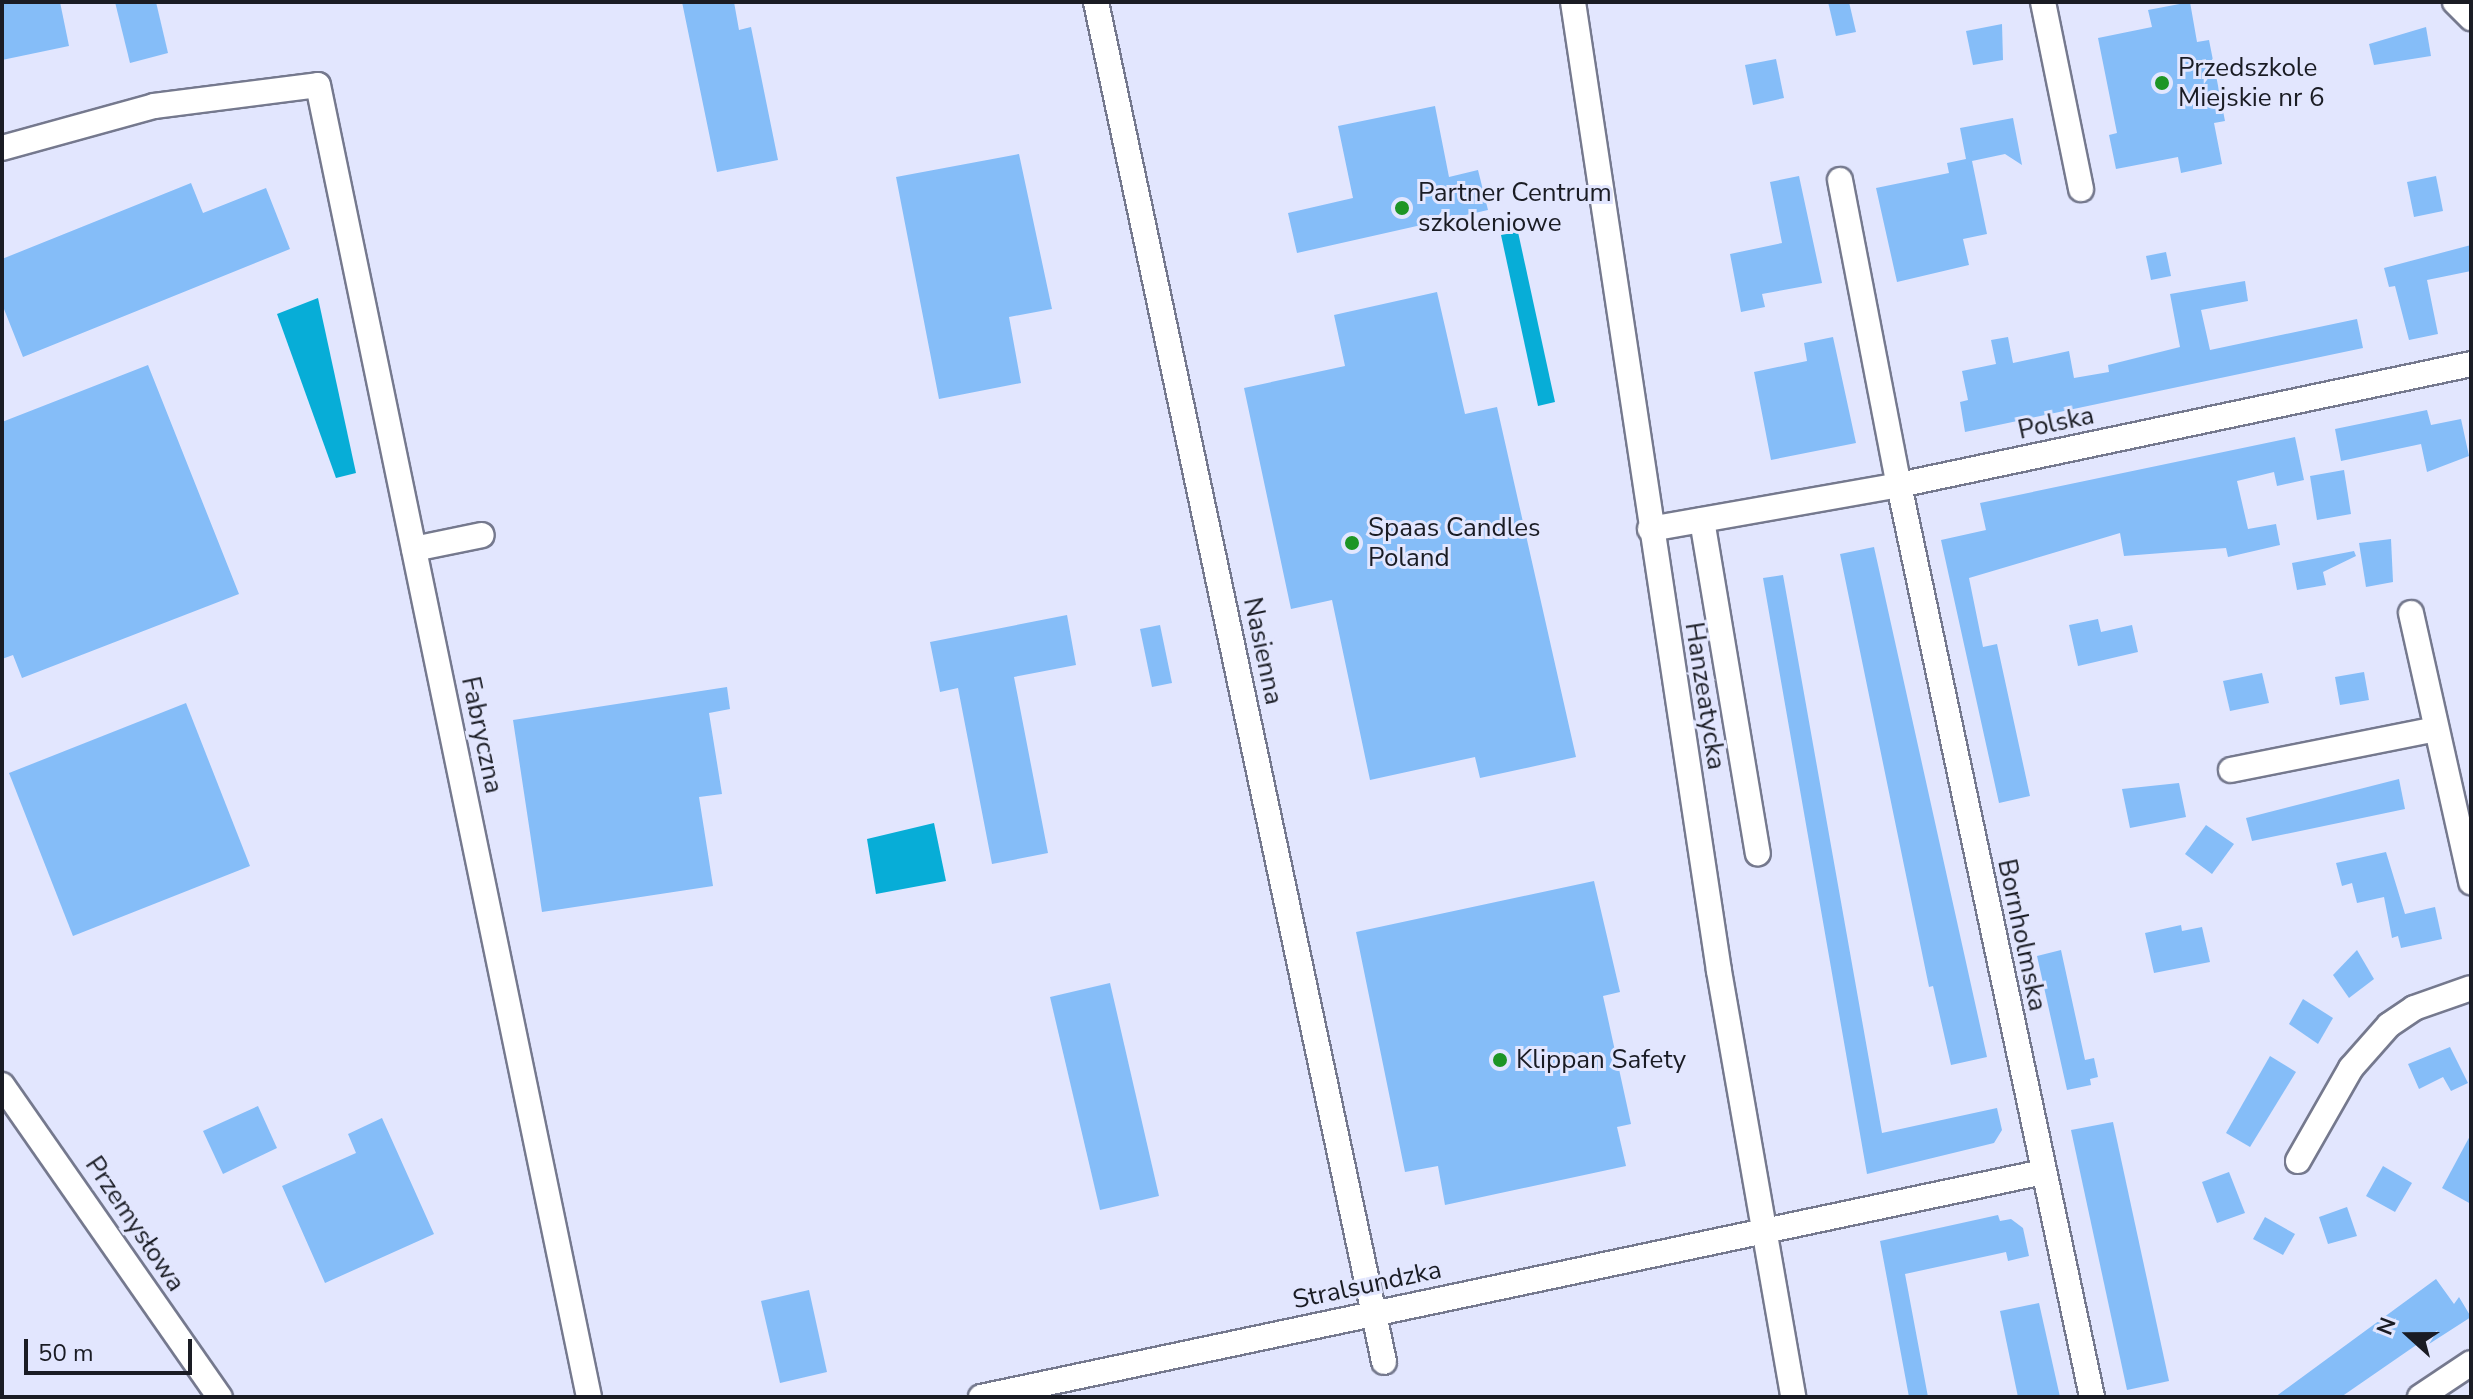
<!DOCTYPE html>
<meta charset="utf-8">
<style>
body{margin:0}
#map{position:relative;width:2473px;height:1399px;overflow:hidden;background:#e2e6fe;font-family:"Nunito Sans",sans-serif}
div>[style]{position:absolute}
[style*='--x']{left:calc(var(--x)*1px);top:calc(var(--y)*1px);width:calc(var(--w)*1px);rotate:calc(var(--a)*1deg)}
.water>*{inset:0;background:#07add7}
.building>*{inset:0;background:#85bdf8}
.roads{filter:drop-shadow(2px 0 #75798e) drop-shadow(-2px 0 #75798e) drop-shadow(0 2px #75798e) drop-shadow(0 -2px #75798e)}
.minor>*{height:24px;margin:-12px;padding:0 12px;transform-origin:12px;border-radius:12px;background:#fff}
.dots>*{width:22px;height:22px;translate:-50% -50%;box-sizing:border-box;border:4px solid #e2e6fe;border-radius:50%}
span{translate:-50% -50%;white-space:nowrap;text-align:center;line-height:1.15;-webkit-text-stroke:6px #e2e6fe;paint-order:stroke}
.poi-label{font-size:26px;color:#1a1c24}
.left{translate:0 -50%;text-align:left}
.street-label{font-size:26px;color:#1a1c24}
.frame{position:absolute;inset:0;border:4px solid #1a1c24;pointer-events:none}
.north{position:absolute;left:2369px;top:1295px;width:80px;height:80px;-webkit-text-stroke:6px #e2e6fe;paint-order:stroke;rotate:291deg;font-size:22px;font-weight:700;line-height:32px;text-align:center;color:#1a1c24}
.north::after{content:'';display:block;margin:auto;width:28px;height:36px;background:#1a1c24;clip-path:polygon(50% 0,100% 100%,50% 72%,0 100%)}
.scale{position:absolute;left:24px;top:1339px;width:168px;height:36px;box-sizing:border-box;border:4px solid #1a1c24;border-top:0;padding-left:10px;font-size:24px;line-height:28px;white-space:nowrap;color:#1a1c24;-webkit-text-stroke:6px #e2e6fe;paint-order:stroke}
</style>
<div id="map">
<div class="water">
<div style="clip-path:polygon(1518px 232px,1555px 402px,1538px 406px,1501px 235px)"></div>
<div style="clip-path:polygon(318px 298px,356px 473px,336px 478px,277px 314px)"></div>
<div style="clip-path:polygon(934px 823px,946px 881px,876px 894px,867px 839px)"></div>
</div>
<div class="building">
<div style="clip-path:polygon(2px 2px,60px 2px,69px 46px,2px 60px)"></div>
<div style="clip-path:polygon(115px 2px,156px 2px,168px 53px,130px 63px)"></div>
<div style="clip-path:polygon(682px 2px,734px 2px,739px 30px,751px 27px,778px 160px,717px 172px)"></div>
<div style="clip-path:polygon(1828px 2px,1849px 2px,1856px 32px,1836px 36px)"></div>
<div style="clip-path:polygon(2190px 2px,2197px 42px,2209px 40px,2225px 121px,2214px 123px,2222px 164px,2181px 173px,2178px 157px,2116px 169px,2109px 135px,2117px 133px,2098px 38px,2152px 27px,2148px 10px)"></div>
<div style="clip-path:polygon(2002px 24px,2003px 60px,1973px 65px,1966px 31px)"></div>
<div style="clip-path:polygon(2426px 27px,2431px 56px,2374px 65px,2369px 44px)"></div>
<div style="clip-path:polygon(1776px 59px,1784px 98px,1753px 105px,1745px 65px)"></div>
<div style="clip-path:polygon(1435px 106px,1449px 177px,1478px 170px,1488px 210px,1297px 253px,1288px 213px,1353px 198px,1338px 126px)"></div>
<div style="clip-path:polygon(2013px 118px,2022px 165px,2005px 154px,1972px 161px,1987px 234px,1963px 239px,1969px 265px,1897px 282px,1876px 188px,1949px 173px,1947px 163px,1966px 159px,1960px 128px)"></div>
<div style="clip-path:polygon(1019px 154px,1052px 309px,1009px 317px,1021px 383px,939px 399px,896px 177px)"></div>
<div style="clip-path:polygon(1799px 176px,1822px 283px,1762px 294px,1765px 307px,1741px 312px,1730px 254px,1782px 243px,1770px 182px)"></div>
<div style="clip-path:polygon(2436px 176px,2443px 211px,2414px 217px,2407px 182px)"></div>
<div style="clip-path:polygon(191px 183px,203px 213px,266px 188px,290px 249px,23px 357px,2px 304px,2px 259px)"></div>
<div style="clip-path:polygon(2471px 245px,2471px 271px,2427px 280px,2438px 334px,2409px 340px,2395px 286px,2389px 287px,2384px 268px)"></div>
<div style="clip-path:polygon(2166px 252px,2171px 276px,2151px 280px,2146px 256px)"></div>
<div style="clip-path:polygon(2245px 281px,2248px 301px,2201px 310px,2210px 350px,2357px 319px,2363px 348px,1965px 432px,1960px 402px,1968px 400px,1962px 371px,1996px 364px,1991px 340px,2008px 337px,2013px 363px,2069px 351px,2074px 378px,2109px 372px,2108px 365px,2180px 347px,2170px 294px)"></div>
<div style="clip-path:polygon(1437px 292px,1465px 414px,1497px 407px,1576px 757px,1480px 778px,1475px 757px,1370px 780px,1332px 600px,1291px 609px,1244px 388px,1345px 366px,1334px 315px)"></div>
<div style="clip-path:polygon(1833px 337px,1856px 443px,1771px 460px,1754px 372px,1807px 361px,1804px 343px)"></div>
<div style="clip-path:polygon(148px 365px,239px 594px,22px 678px,13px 655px,2px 659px,2px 422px)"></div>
<div style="clip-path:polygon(2427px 410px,2431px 425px,2461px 419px,2469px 456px,2427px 472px,2421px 444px,2341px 461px,2335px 429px)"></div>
<div style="clip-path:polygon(2295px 437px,2304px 480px,2277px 486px,2274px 472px,2237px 481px,2248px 529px,2276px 524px,2280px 545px,2228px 557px,2226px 548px,2124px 556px,2120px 533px,1969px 578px,1983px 647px,1997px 644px,2030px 796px,1999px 803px,1941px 540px,1986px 530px,1980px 503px)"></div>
<div style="clip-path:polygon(2344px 470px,2351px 514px,2317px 520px,2310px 476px)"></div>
<div style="clip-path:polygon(2391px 539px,2393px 582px,2366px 587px,2359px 543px)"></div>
<div style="clip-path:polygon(1874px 547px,1987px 1057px,1951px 1065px,1933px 986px,1929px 987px,1840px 554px)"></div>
<div style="clip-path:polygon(2354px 551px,2356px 556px,2323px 572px,2326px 585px,2297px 590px,2292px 563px)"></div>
<div style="clip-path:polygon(1783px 575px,1882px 1133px,1997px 1108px,2002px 1130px,1994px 1143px,1867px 1174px,1763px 578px)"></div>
<div style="clip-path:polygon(1067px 615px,1076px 665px,1014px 677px,1048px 853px,992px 864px,958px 688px,940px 692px,930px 642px)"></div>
<div style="clip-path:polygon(2098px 619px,2101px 632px,2132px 625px,2138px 652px,2078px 666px,2069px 625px)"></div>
<div style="clip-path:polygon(1160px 625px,1172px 683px,1152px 687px,1140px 629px)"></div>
<div style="clip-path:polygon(2364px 672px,2369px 700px,2340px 705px,2335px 677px)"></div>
<div style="clip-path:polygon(2262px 673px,2269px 703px,2230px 711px,2223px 681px)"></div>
<div style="clip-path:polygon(727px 687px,730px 709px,709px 713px,722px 794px,699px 797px,713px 886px,542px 912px,513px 720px)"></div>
<div style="clip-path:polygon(186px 703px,250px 866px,73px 936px,9px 773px)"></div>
<div style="clip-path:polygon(2399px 779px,2405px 809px,2252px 841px,2246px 818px)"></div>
<div style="clip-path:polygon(2179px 783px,2186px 817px,2130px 828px,2122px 789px)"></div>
<div style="clip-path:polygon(2206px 825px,2234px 844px,2212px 874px,2185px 854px)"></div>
<div style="clip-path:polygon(2386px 852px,2405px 914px,2435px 907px,2442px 939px,2401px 948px,2398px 936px,2392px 938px,2384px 897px,2357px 903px,2352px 883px,2342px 886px,2336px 863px)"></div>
<div style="clip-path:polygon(1594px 881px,1620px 992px,1603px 996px,1631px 1124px,1617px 1127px,1626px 1166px,1445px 1205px,1438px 1166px,1405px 1172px,1356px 932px)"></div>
<div style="clip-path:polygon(2181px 925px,2182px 931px,2202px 927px,2210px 962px,2154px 973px,2145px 933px)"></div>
<div style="clip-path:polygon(2061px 950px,2085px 1060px,2094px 1058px,2098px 1077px,2090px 1079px,2091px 1085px,2067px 1090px,2037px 956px)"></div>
<div style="clip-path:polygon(2357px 950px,2374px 979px,2349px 998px,2333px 975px)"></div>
<div style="clip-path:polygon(1110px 983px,1159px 1196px,1100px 1210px,1050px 997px)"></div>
<div style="clip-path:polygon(2303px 999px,2333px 1018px,2318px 1044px,2289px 1024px)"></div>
<div style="clip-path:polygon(2450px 1047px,2468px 1083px,2451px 1091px,2443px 1077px,2419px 1089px,2408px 1064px)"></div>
<div style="clip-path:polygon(2270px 1056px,2296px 1072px,2250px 1147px,2226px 1133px)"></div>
<div style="clip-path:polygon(258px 1106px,277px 1148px,223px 1174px,203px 1131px)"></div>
<div style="clip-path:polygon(382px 1118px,434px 1234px,325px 1283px,282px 1186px,356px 1153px,348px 1134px)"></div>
<div style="clip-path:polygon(2113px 1122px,2169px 1381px,2127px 1390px,2071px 1130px)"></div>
<div style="clip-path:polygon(2471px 1134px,2471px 1204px,2442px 1188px)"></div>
<div style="clip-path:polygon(2383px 1166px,2412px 1183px,2395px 1212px,2366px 1196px)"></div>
<div style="clip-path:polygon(2229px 1172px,2245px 1213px,2217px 1223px,2202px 1182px)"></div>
<div style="clip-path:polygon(2347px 1207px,2357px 1236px,2328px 1244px,2319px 1217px)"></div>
<div style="clip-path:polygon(1998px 1215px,2000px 1221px,2011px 1219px,2023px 1228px,2029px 1256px,2008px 1261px,2006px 1252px,1905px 1274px,1928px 1397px,1909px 1397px,1880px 1241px)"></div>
<div style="clip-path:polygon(2265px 1217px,2295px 1234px,2283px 1255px,2253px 1239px)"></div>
<div style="clip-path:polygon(2436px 1279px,2454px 1304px,2459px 1297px,2471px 1317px,2429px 1344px,2438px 1330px,2341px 1397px,2275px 1397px)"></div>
<div style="clip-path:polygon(809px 1290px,827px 1372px,780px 1383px,761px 1301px)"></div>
<div style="clip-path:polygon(2039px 1303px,2060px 1397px,2018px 1397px,2000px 1311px)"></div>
</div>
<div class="roads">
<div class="minor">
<div style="--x:1096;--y:2;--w:1390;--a:78.04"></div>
<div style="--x:1573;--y:2;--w:980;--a:81.43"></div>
<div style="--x:1719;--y:971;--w:432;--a:80.1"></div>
<div style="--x:2043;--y:2;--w:191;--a:78.5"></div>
<div style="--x:2455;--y:2;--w:23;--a:45"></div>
<div style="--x:2;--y:148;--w:158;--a:-15.4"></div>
<div style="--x:154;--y:106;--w:165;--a:-7.3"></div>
<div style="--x:318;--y:85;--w:1340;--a:78.33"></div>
<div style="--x:1840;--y:180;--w:311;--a:79.1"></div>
<div style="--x:1899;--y:485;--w:932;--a:78.05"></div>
<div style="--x:1702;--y:520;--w:338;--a:80.5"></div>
<div style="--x:1650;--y:529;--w:253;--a:-10"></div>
<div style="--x:1899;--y:485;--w:585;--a:-11.94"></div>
<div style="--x:414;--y:549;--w:69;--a:-11.6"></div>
<div style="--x:2411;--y:613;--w:276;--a:77.4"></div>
<div style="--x:2231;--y:770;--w:209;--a:-11.3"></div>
<div style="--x:2;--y:1085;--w:381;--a:55.1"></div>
<div style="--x:2298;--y:1161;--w:107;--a:-60.3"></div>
<div style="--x:2351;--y:1068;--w:57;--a:-48.5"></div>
<div style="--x:2389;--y:1025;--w:30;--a:-34"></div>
<div style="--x:2414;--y:1008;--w:60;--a:-19.3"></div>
<div style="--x:981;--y:1397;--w:1086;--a:-11.96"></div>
<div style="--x:2420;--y:1397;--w:61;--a:-33.7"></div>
</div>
</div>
<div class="dots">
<div style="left:2162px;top:83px;background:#1d9525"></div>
<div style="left:1402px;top:208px;background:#1d9525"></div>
<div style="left:1352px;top:543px;background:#1d9525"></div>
<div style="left:1500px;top:1060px;background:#1d9525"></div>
</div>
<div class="poi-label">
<span class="left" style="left:2178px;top:83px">Przedszkole<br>Miejskie nr 6</span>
<span class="left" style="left:1418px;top:208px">Partner Centrum<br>szkoleniowe</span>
<span class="left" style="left:1368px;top:543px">Spaas Candles<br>Poland</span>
<span class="left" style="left:1516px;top:1060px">Klippan Safety</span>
</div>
<div class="street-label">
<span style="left:2056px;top:423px;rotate:-12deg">Polska</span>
<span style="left:1263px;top:651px;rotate:78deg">Nasienna</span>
<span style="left:1705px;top:696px;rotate:81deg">Hanzeatycka</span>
<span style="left:482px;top:735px;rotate:78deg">Fabryczna</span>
<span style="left:2022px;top:935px;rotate:78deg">Bornholmska</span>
<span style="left:135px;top:1224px;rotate:56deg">Przemysłowa</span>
<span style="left:1367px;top:1285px;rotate:-12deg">Stralsundzka</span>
</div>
<div class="frame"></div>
<div class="north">N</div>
<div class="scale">50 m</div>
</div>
